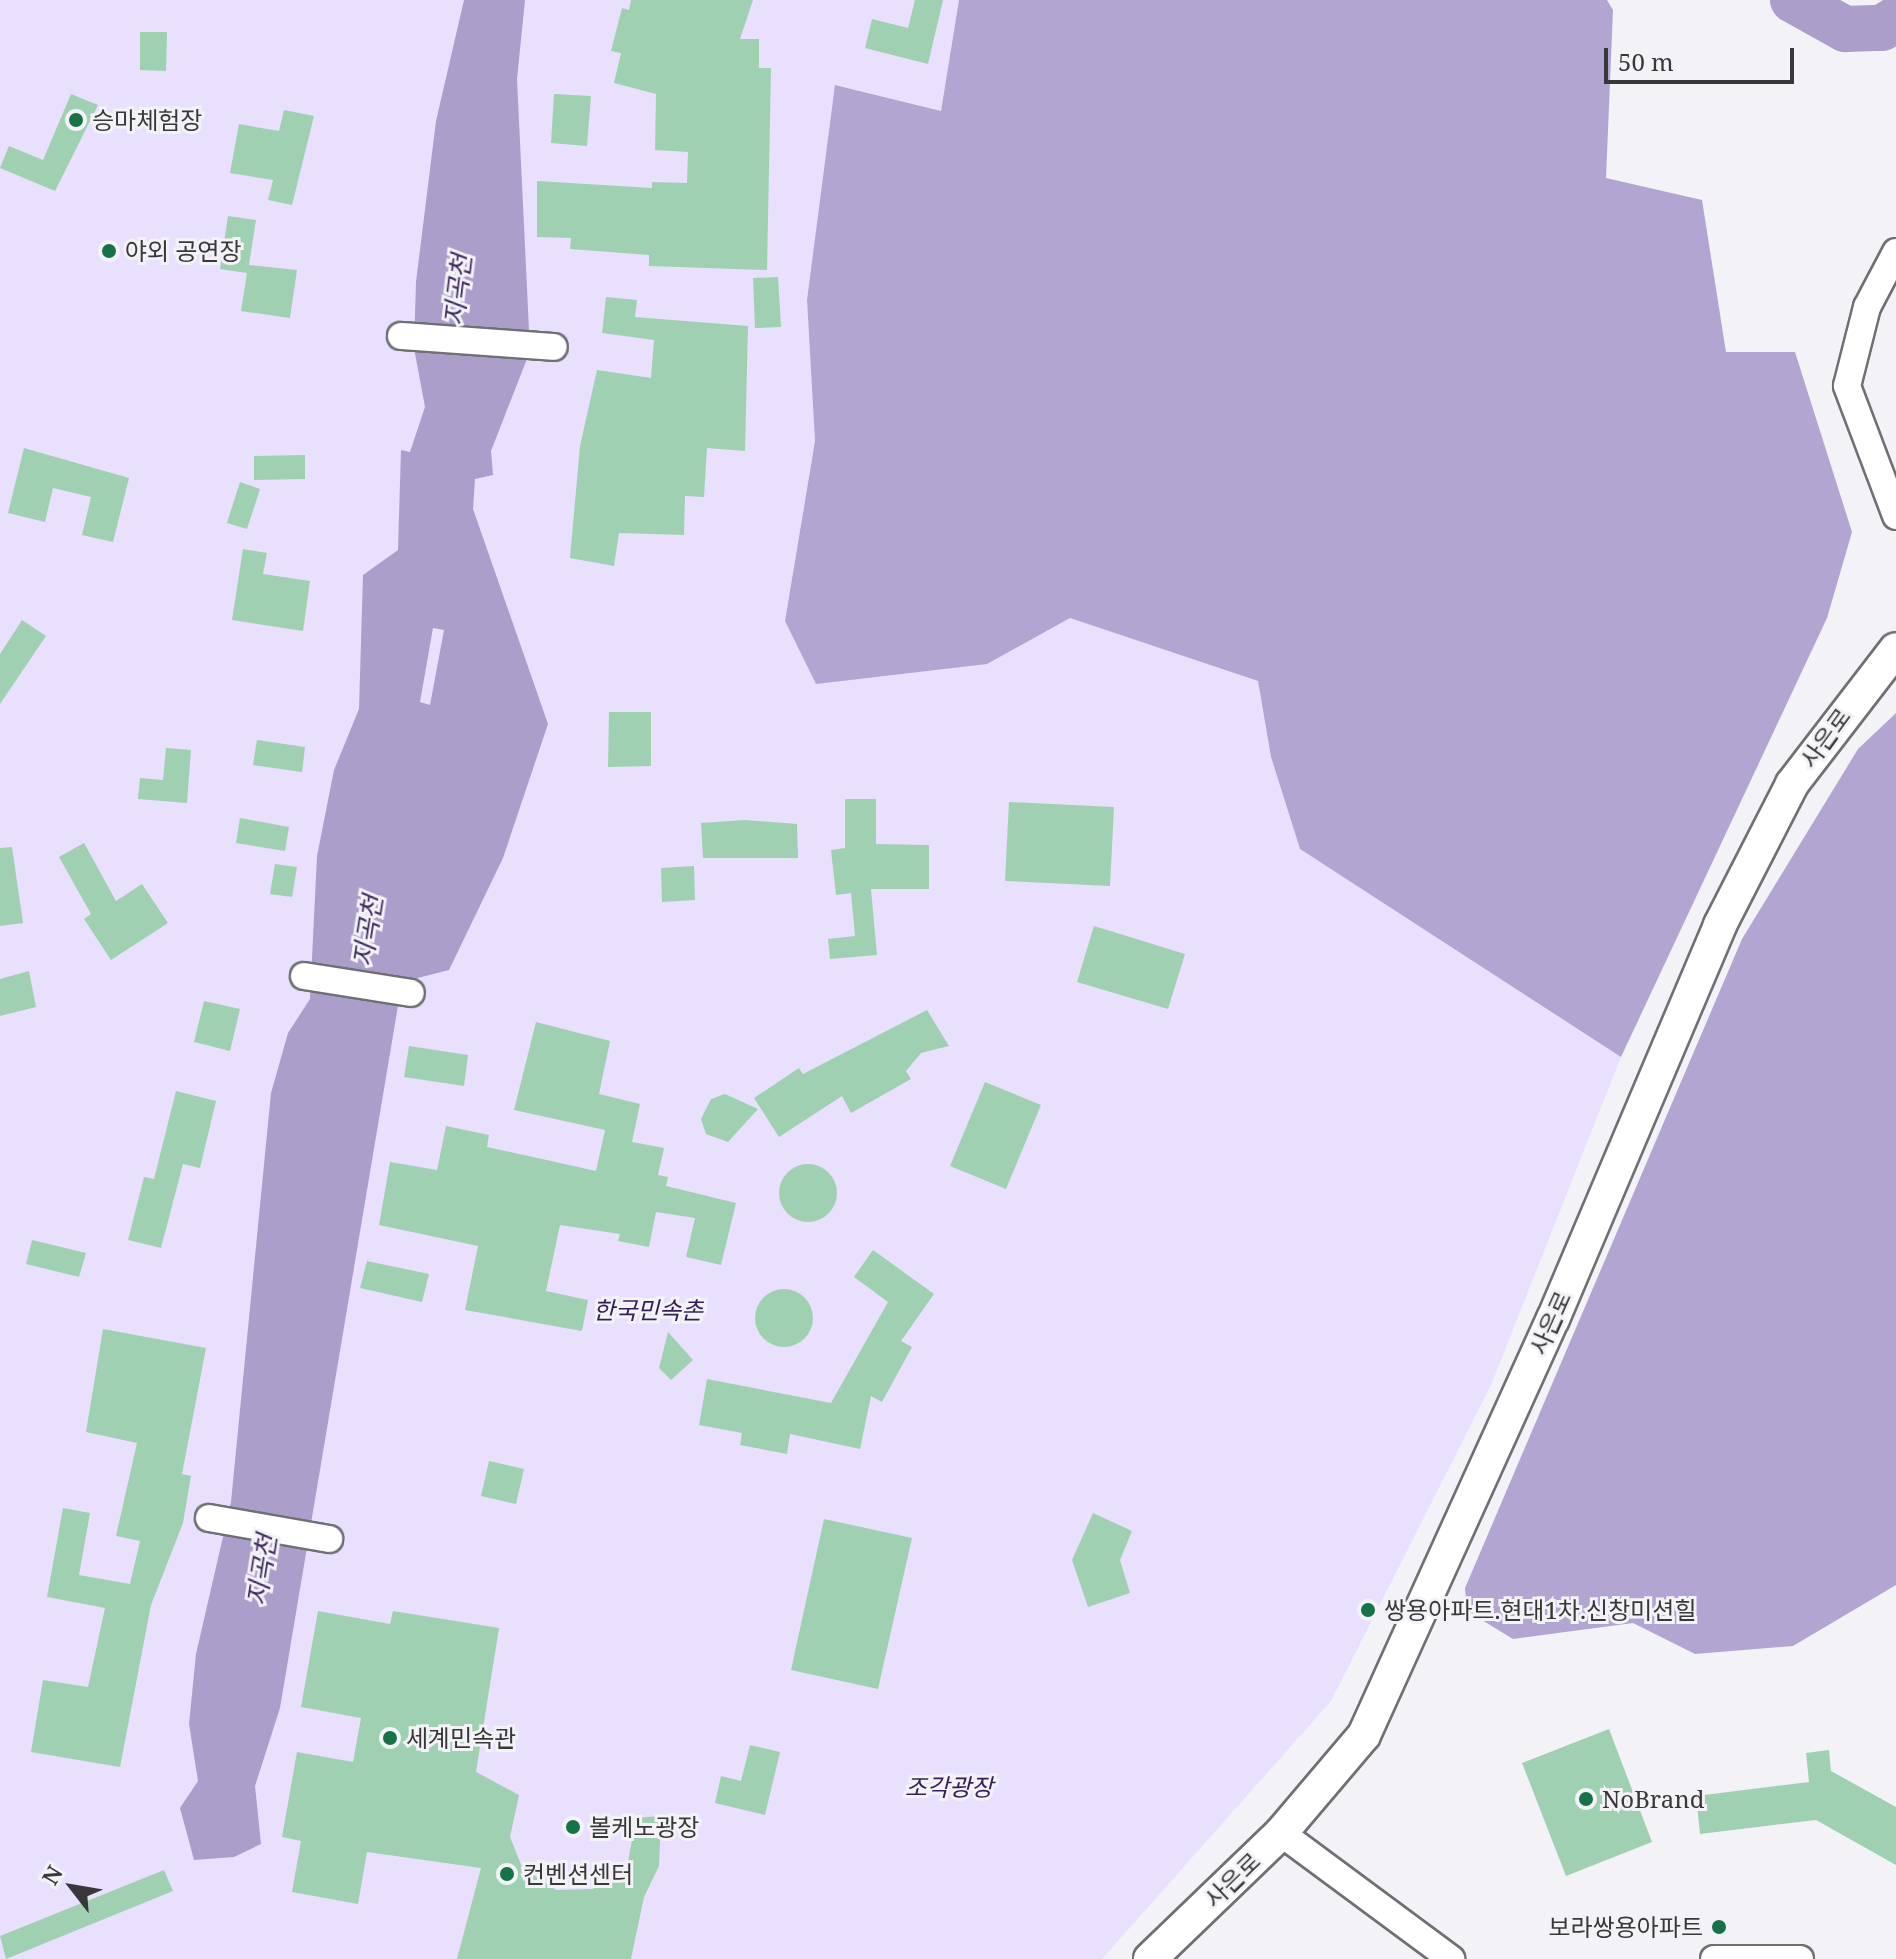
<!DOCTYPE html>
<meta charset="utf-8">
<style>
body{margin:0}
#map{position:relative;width:1896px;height:1959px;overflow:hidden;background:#f3f2f7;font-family:"Noto Serif","Noto Sans KR",serif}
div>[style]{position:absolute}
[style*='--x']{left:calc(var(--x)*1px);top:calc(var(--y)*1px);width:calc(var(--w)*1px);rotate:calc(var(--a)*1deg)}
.green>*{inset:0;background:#e8e0fc}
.forest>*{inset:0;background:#b3a5d2}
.water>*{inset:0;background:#ab9eca}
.river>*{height:46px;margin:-23px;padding:0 23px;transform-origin:23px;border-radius:23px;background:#ab9eca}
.building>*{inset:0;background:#a0d0b2}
.round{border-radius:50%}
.roads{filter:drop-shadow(2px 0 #706f74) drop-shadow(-2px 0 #706f74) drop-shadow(0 2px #706f74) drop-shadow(0 -2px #706f74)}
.minor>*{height:26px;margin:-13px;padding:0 13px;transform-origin:13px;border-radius:13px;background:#fff}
.major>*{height:32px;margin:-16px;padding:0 16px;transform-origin:16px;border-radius:16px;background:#fff}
.dots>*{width:22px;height:22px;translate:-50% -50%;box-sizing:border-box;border:4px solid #f3f2f7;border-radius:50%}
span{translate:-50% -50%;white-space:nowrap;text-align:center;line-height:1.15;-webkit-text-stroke:6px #f3f2f7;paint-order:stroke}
.poi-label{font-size:24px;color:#383739}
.left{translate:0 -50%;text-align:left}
.right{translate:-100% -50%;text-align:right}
.street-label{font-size:24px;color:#383739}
.park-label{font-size:24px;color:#341e55;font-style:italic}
.water-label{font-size:26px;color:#3f2a61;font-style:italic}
.north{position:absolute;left:32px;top:1847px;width:80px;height:80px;-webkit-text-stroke:6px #f3f2f7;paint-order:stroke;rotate:301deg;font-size:22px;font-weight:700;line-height:32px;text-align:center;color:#383739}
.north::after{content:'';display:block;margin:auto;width:28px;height:36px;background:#383739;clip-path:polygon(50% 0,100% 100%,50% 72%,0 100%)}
.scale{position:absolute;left:1604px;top:48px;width:190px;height:36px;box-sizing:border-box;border:4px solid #383739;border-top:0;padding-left:10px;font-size:24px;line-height:28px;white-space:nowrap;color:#383739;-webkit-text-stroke:6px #f3f2f7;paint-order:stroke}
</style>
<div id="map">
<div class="green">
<div style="clip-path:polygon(0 0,959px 0,941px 111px,836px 85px,807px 300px,815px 441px,785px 621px,986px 664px,1070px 618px,1258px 681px,1271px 757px,1300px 849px,1621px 1057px,1491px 1385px,1331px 1701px,1102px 1959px,0 1959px)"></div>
</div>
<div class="forest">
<div style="clip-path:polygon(959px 0,1607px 0,1613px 10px,1606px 178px,1702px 200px,1726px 352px,1795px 352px,1852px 532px,1827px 618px,1621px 1057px,1300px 849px,1271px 757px,1258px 681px,1070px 618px,987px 664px,816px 684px,785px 621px,815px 441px,807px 300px,835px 85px,941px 111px)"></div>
<div style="clip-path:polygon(1896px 713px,1896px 1585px,1793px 1646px,1695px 1654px,1633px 1623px,1513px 1639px,1467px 1611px,1465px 1588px,1742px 939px,1858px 749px)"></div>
</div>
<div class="water">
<div style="clip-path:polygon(evenodd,464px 0,525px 0,517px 79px,530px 351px,491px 451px,493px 475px,475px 479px,473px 509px,548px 724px,503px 858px,449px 970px,402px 982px,280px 1708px,255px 1786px,261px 1844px,234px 1857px,194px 1860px,180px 1808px,198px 1781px,189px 1724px,196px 1654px,231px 1502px,271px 1093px,288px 1033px,310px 999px,317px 856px,334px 770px,359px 709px,363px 575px,398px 550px,401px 450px,410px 452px,425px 407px,414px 348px,416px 282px,436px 121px,464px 0,433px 628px,444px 630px,430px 705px,420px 702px,433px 628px)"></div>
</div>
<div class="river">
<div style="--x:1793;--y:0;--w:60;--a:29.1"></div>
<div style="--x:1845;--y:29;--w:37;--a:-2"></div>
<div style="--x:1882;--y:28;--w:17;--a:-33"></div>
</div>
<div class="building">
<div style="clip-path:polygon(631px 0,753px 0,740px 39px,759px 39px,759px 68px,771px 68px,767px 270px,649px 266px,649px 255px,570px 249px,571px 238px,537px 237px,537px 181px,652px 188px,652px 182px,687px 183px,688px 152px,655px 150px,656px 94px,614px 83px,621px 53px,611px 51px,622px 8px,629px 10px)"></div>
<div style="clip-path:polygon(915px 0,943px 0,928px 64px,865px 48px,872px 19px,908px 28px)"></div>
<div style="clip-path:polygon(140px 32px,167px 32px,166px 71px,140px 70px)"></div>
<div style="clip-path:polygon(71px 94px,98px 105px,55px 191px,0 168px,9px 146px,43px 160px)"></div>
<div style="clip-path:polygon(554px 94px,591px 96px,587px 146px,551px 143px)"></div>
<div style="clip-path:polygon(284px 110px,314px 116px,292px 205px,268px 200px,273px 180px,230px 173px,239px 124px,279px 131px)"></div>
<div style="clip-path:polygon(228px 216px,256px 220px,249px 265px,297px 270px,290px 318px,241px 311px,247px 273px,220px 269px)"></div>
<div style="clip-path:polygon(778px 277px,781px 327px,755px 328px,753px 278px)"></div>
<div style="clip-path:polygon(606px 297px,637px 300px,635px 317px,748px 326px,745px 451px,707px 448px,704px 497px,685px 496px,684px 535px,619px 533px,614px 566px,570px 558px,580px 446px,597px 370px,651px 378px,654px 340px,602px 333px)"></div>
<div style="clip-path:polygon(24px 448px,129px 478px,113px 542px,82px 535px,91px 497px,53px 488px,45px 522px,8px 513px)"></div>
<div style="clip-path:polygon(305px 455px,305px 479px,254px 480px,254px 456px)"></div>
<div style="clip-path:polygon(240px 482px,260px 489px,247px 529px,227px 523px)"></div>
<div style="clip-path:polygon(243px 549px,267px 553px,263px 574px,310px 581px,303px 631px,232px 620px)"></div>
<div style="clip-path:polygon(22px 620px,46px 636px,0 704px,0 654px)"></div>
<div style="clip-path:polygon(609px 712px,651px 712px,651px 766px,608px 767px)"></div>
<div style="clip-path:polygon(257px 740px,305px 747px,302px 772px,253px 765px)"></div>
<div style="clip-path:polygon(166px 748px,191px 750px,187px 803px,138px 799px,140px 778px,163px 780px)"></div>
<div style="clip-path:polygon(845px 799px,876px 799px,876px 844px,929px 845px,929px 889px,871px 889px,877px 955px,830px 959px,828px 939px,855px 936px,851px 893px,836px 895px,831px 850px,845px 848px)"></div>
<div style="clip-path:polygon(1009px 802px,1114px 807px,1110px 886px,1005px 881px)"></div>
<div style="clip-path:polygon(240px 818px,289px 827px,285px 851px,236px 843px)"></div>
<div style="clip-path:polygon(745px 820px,797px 824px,798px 858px,703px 858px,701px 823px)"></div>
<div style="clip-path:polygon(84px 843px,116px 901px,142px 884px,168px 923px,111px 960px,84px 919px,91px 914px,59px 857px)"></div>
<div style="clip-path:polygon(12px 847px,23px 923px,0 926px,0 848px)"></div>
<div style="clip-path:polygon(275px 864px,297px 867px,292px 897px,270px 894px)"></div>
<div style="clip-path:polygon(694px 866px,695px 900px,662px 902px,661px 868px)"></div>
<div style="clip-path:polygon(1094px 926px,1185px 954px,1168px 1009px,1077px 982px)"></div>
<div style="clip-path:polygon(29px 971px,36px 1007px,0 1016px,0 979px)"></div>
<div style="clip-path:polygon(204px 1001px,240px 1009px,230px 1051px,194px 1042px)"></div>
<div style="clip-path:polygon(927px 1010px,949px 1046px,921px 1053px,906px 1071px,911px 1079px,851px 1113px,842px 1096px,779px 1137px,754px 1098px,799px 1068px,803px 1074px)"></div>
<div style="clip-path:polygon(536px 1022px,610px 1041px,599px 1094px,640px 1104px,632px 1142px,664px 1148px,658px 1175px,668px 1177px,666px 1186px,736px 1203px,721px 1265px,686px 1257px,695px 1218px,656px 1212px,649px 1247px,618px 1241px,620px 1234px,560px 1225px,546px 1291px,588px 1300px,582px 1331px,465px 1310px,478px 1246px,379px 1225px,390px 1162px,437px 1170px,446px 1126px,489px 1135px,487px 1147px,596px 1171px,605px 1130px,514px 1110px)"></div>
<div style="clip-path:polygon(409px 1046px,468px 1055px,464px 1086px,404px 1077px)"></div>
<div style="clip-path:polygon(985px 1082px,1041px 1105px,1006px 1189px,950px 1166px)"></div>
<div style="clip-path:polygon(176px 1091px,216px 1101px,200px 1168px,183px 1164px,161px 1248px,128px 1240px,144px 1177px,154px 1179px)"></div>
<div style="clip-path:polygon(725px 1094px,758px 1109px,728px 1142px,706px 1134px,701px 1119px,711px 1099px)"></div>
<div class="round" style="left:779px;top:1164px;width:58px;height:58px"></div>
<div style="clip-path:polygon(32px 1240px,86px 1253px,79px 1277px,26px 1264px)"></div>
<div style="clip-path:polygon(873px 1250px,934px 1294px,901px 1341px,912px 1347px,882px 1402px,871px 1396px,860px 1449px,790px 1434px,787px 1454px,740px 1445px,742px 1433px,699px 1425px,707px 1379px,831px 1403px,888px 1302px,854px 1277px)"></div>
<div style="clip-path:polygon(367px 1261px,429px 1274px,422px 1302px,360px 1288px)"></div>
<div class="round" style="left:755px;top:1289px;width:58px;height:58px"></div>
<div style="clip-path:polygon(103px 1329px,206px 1348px,182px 1474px,191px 1476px,183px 1523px,151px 1605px,120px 1767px,31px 1752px,43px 1680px,88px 1687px,105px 1608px,47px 1597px,63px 1508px,90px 1513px,79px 1575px,130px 1584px,140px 1541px,116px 1536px,137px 1443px,86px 1432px)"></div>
<div style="clip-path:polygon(668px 1332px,693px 1360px,671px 1380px,659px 1368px)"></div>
<div style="clip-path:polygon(489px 1461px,524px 1469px,516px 1504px,481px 1496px)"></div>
<div style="clip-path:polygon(1093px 1513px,1132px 1531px,1120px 1560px,1130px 1593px,1088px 1607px,1072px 1560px)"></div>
<div style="clip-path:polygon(824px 1519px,912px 1538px,878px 1689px,791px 1670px)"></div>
<div style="clip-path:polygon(318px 1611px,390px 1624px,393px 1611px,499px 1628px,476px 1772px,519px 1795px,510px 1837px,522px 1867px,556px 1890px,593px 1889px,628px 1862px,636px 1818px,661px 1816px,659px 1866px,644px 1897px,631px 1959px,457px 1959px,481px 1868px,367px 1852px,358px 1904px,292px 1892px,301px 1841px,282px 1837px,297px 1752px,353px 1762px,361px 1718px,301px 1707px)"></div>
<div style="clip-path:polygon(1609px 1729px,1652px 1842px,1566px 1876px,1522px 1763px)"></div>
<div style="clip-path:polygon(750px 1745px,780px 1752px,765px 1815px,715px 1803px,721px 1776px,741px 1781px)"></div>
<div style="clip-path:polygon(1829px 1750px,1831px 1771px,1896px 1807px,1896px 1865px,1816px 1820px,1700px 1834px,1696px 1796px,1809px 1782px,1806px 1753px)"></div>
<div style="clip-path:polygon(164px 1870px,173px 1891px,6px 1959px,0 1936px)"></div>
</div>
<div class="roads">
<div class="minor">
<div style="--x:1896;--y:252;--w:62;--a:117.8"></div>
<div style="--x:1867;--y:307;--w:81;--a:104.2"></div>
<div style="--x:1847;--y:386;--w:139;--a:69.3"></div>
<div style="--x:401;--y:336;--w:153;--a:4.1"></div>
<div style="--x:304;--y:976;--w:108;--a:9"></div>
<div style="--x:209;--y:1518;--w:122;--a:9.9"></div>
<div style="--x:1281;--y:1833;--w:212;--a:36.5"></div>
<div style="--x:1714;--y:1959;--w:86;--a:0"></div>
</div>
<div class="major">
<div style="--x:1150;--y:1959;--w:182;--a:-43.9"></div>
<div style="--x:1281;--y:1833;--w:128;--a:-49.7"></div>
<div style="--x:1364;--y:1735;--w:457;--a:-65.6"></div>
<div style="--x:1553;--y:1319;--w:428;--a:-67"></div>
<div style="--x:1720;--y:925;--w:158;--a:-62.9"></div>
<div style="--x:1792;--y:784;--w:170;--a:-52.4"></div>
</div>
</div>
<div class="dots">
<div style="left:76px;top:120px;background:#177247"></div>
<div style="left:109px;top:251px;background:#177247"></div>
<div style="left:1368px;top:1610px;background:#177247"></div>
<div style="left:390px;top:1738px;background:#177247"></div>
<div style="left:1586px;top:1799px;background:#177247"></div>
<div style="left:573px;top:1827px;background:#177247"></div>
<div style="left:507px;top:1874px;background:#177247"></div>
<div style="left:1719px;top:1927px;background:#177247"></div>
</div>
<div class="poi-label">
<span class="left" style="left:92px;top:120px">승마체험장</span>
<span class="left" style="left:125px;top:251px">야외 공연장</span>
<span class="left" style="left:1384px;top:1610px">쌍용아파트.현대1차.신창미션힐</span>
<span class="left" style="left:406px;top:1738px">세계민속관</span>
<span class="left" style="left:1602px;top:1799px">NoBrand</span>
<span class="left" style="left:589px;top:1827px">볼케노광장</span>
<span class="left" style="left:523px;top:1874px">컨벤션센터</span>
<span class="right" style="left:1703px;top:1927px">보라쌍용아파트</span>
</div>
<div class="street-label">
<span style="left:1825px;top:738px;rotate:-54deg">사은로</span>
<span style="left:1550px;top:1323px;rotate:-66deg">사은로</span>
<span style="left:1232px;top:1880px;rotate:-44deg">사은로</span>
</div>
<div class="park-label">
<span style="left:648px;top:1310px">한국민속촌</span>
<span style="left:949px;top:1787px">조각광장</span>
</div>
<div class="water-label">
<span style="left:458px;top:290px;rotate:-83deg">지곡천</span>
<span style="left:368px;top:931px;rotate:-81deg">지곡천</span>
<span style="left:262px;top:1570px;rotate:-81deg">지곡천</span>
</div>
<div class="north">N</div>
<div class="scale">50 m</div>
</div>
